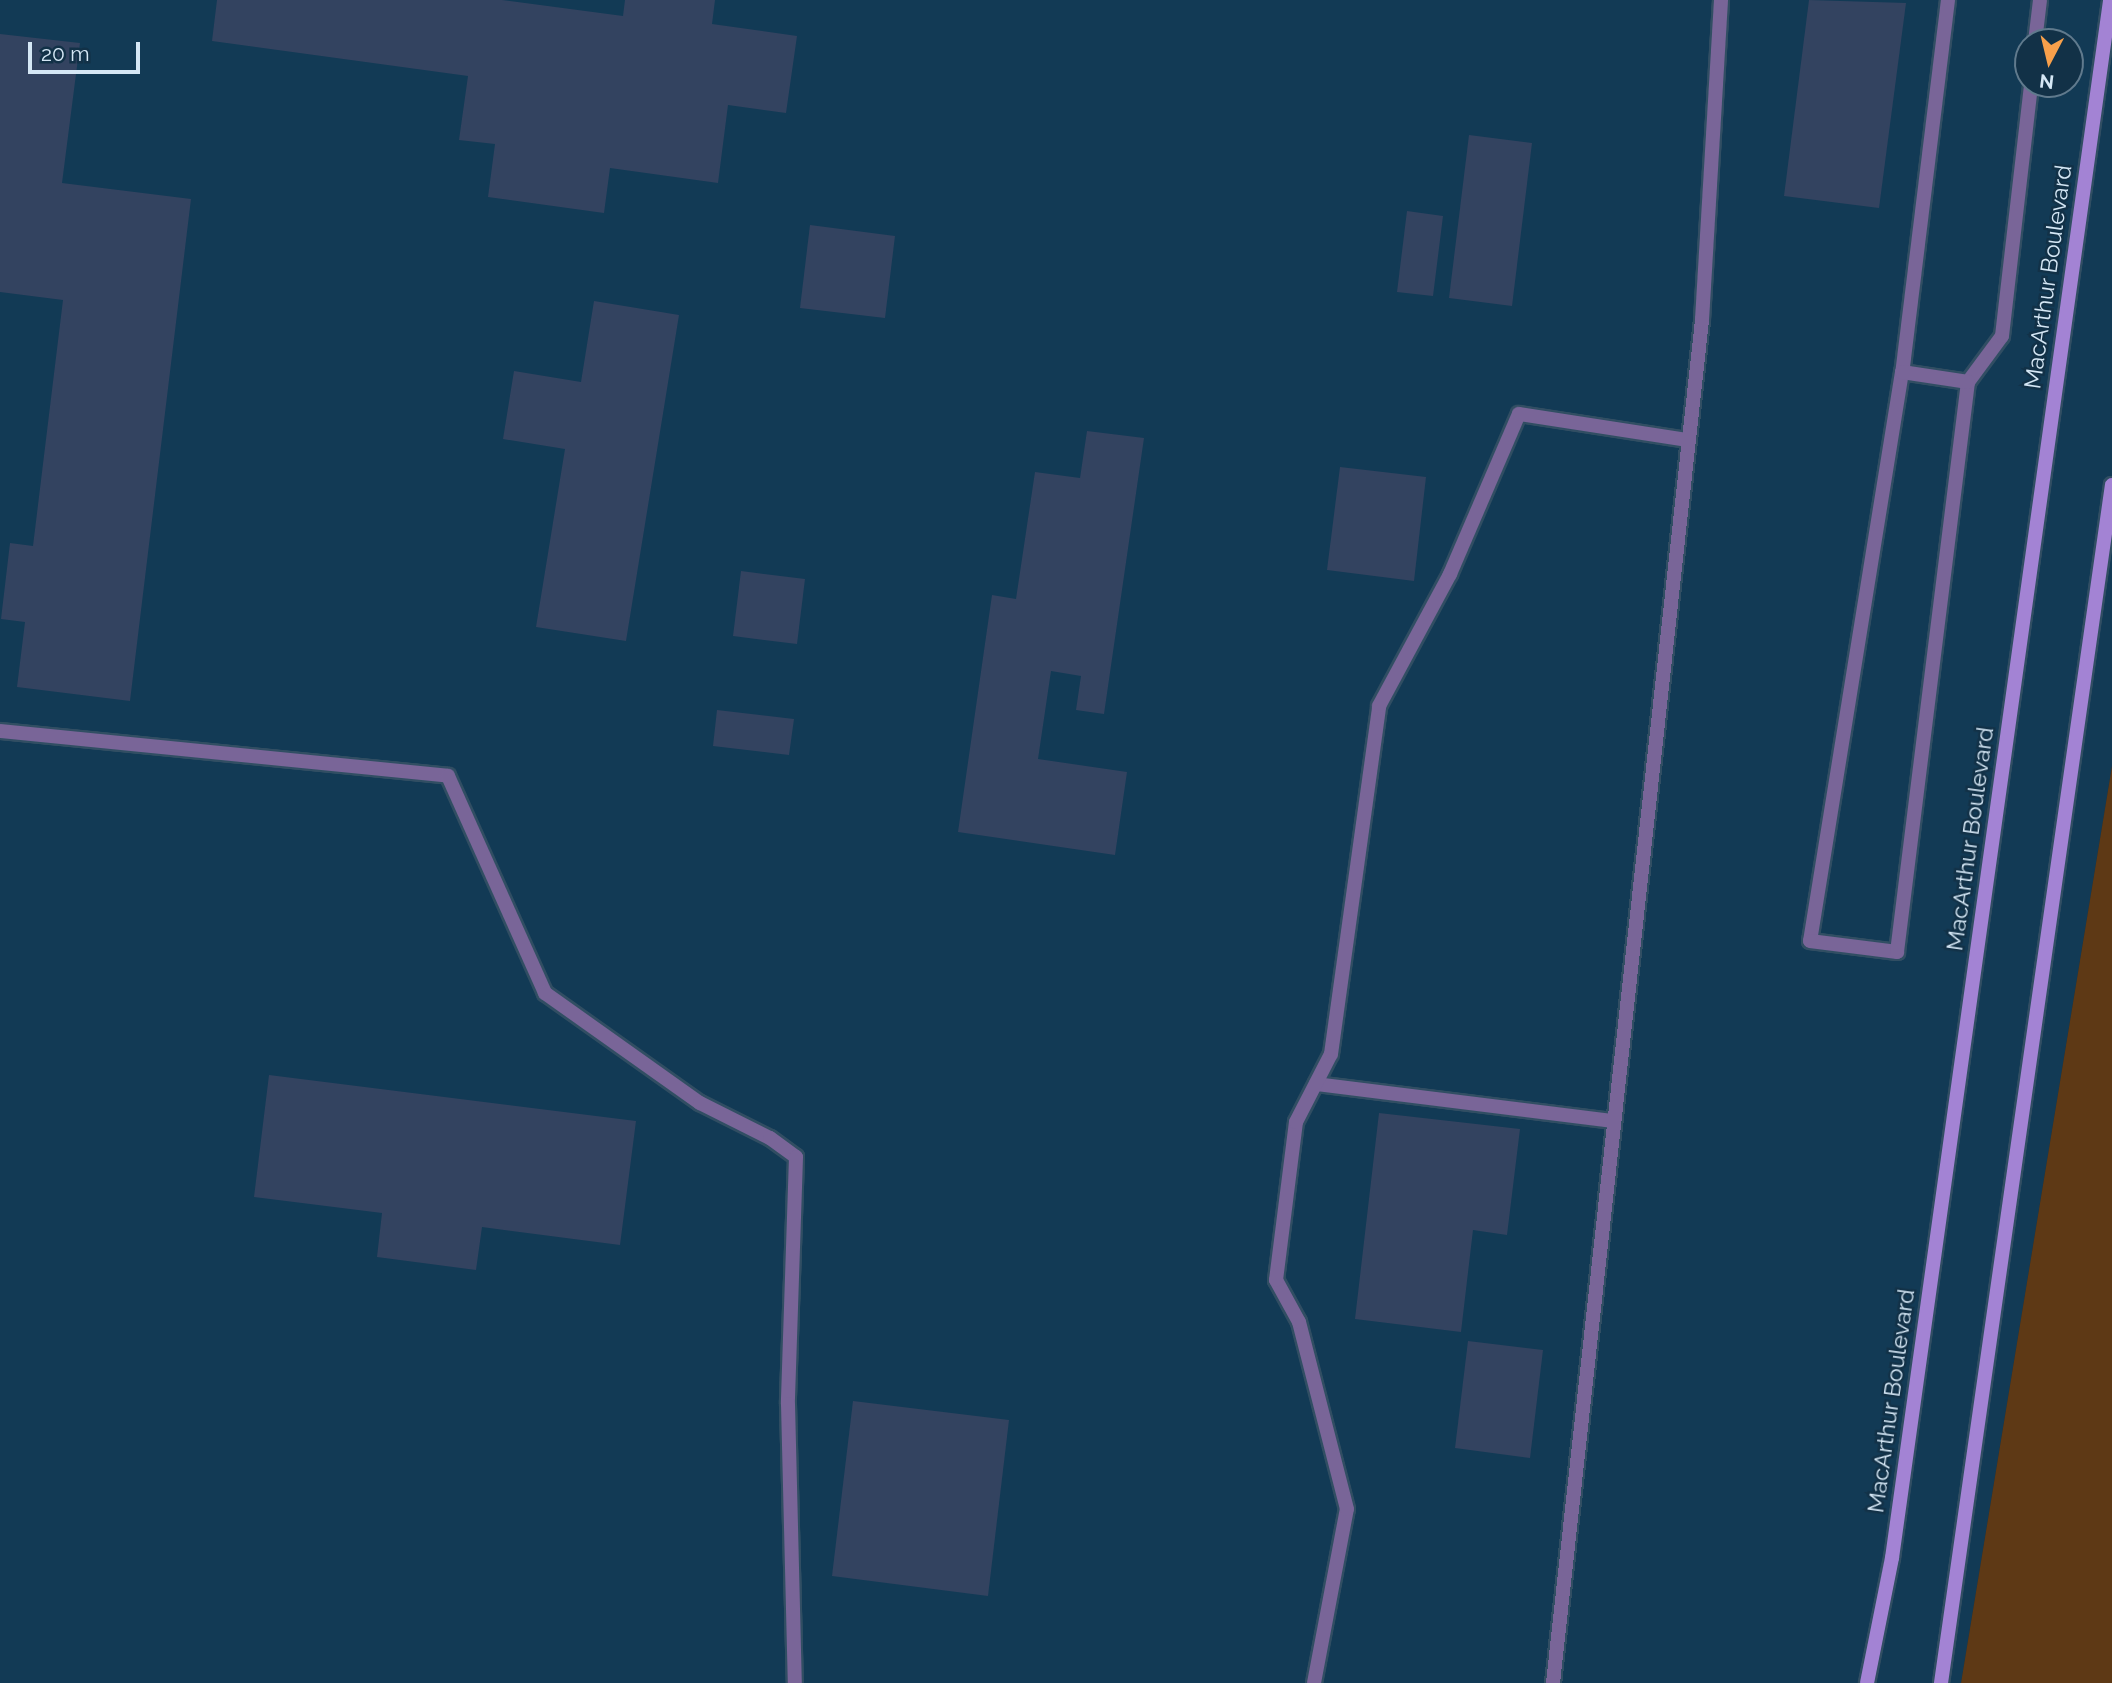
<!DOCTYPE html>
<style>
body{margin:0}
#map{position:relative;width:2112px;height:1683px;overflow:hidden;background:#123147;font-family:Raleway,sans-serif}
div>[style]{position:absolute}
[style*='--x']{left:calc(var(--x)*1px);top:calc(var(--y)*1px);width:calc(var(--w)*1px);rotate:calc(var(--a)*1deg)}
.built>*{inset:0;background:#123a55}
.green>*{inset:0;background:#5e3915}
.building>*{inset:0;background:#334360}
.roads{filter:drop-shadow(2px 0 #314e63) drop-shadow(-2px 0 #314e63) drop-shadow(0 2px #314e63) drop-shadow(0 -2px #314e63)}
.lane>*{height:14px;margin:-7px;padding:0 7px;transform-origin:7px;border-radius:7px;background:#796598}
.secondary>*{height:14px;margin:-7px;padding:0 7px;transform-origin:7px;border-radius:7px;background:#a383d4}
span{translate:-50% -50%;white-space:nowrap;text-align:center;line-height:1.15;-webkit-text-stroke:5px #123147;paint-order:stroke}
.street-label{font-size:23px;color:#d5e7f5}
.north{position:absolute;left:2014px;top:28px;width:70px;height:70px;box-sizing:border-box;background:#123147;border:2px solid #607a8d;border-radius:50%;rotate:187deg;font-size:19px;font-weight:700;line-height:28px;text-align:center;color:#d5e7f5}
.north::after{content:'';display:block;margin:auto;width:24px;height:32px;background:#f8a04b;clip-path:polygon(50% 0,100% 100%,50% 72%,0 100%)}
.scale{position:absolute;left:28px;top:42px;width:112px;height:32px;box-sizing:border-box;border:4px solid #d5e7f5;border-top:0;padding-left:9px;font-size:21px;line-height:24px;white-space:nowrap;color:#d5e7f5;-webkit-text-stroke:5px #123147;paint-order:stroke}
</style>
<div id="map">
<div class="built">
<div style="clip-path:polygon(evenodd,0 0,2112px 0,2112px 766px,1961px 1683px,0 1683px,0 0,2028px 42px,2070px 42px,2070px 84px,2028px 84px,2028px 42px)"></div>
</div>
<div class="green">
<div style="clip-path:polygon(2112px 766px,2112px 1683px,1961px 1683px)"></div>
</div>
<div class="building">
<div style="clip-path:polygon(217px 0,502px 0,623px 16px,625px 0,715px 0,712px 24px,797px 36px,786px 113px,728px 105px,718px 183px,610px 168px,604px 213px,488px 197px,495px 144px,459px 140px,468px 76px,212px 41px)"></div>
<div style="clip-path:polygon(1809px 0,1906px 3px,1879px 208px,1784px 196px)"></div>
<div style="clip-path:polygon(0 34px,80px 43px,62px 183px,191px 199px,130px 701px,17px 687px,25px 622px,1px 619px,10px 543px,33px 546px,63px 300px,0 292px)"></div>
<div style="clip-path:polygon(1469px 135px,1532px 143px,1512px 306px,1449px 298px)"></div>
<div style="clip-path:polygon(1407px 211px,1443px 216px,1433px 296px,1397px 292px)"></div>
<div style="clip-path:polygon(810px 225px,895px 236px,885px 318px,800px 308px)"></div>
<div style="clip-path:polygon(594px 301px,679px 315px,626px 641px,536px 627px,565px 449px,503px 439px,514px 371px,581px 382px)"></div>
<div style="clip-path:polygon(1087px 431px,1144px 438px,1104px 714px,1076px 710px,1081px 676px,1051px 671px,1038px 759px,1127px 772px,1115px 855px,958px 832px,992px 595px,1016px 599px,1035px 472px,1080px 478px)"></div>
<div style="clip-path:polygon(1340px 467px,1426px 477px,1414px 581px,1327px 570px)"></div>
<div style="clip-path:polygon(741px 571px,805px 579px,797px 644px,733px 636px)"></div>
<div style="clip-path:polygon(717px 710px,794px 719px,789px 755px,713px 746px)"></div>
<div style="clip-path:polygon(269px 1075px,636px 1121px,620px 1245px,482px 1227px,476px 1270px,377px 1257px,382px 1213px,254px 1197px)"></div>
<div style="clip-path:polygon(1379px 1113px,1520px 1129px,1507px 1235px,1473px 1230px,1461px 1332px,1355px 1319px)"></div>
<div style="clip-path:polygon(1468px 1341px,1543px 1350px,1530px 1458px,1455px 1448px)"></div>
<div style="clip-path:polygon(853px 1401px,1009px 1420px,988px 1596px,832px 1576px)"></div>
</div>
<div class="roads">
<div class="lane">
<div style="--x:1948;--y:0;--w:375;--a:97"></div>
<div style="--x:1902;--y:372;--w:576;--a:99.18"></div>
<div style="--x:1810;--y:941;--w:88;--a:7.2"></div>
<div style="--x:1897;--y:952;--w:574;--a:-82.9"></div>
<div style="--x:1968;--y:382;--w:57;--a:-53.5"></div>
<div style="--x:2002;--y:336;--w:254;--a:-83.4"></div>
<div style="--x:2035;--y:42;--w:42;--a:-83.2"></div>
<div style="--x:1902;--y:372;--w:67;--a:8.6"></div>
<div style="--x:0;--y:731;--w:450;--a:5.7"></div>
<div style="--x:448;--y:776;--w:238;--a:65.9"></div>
<div style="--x:545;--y:993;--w:190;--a:35.4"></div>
<div style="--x:700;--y:1103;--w:78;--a:26.6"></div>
<div style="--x:770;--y:1138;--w:32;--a:36"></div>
<div style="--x:796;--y:1157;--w:247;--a:91.9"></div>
<div style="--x:788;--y:1404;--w:279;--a:88.6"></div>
<div style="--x:1316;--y:1084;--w:299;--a:7.1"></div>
<div style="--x:1314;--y:1683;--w:177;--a:-79.3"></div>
<div style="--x:1347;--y:1509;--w:193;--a:-104.4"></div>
<div style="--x:1299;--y:1322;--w:48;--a:-118.7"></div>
<div style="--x:1276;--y:1280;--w:159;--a:-82.8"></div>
<div style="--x:1296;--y:1122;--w:76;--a:-62.8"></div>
<div style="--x:1331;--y:1054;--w:351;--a:-82.1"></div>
<div style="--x:1379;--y:706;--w:150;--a:-61.7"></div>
<div style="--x:1450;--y:574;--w:174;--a:-66.7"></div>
<div style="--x:1519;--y:414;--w:169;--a:8.8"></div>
<div style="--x:1553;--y:1683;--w:1371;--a:-83.76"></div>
<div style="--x:1702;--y:320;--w:321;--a:-86.6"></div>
</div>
<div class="secondary">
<div style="--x:1867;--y:1683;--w:127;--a:-78.7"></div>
<div style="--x:1892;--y:1558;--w:1573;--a:-82.03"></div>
<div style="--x:1941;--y:1683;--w:1210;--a:-81.88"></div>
</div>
</div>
<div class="street-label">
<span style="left:2048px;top:277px;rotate:-82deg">MacArthur Boulevard</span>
<span style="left:1970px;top:839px;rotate:-82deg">MacArthur Boulevard</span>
<span style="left:1891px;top:1401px;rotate:-82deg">MacArthur Boulevard</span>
</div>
<div class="north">N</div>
<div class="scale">20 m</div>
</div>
